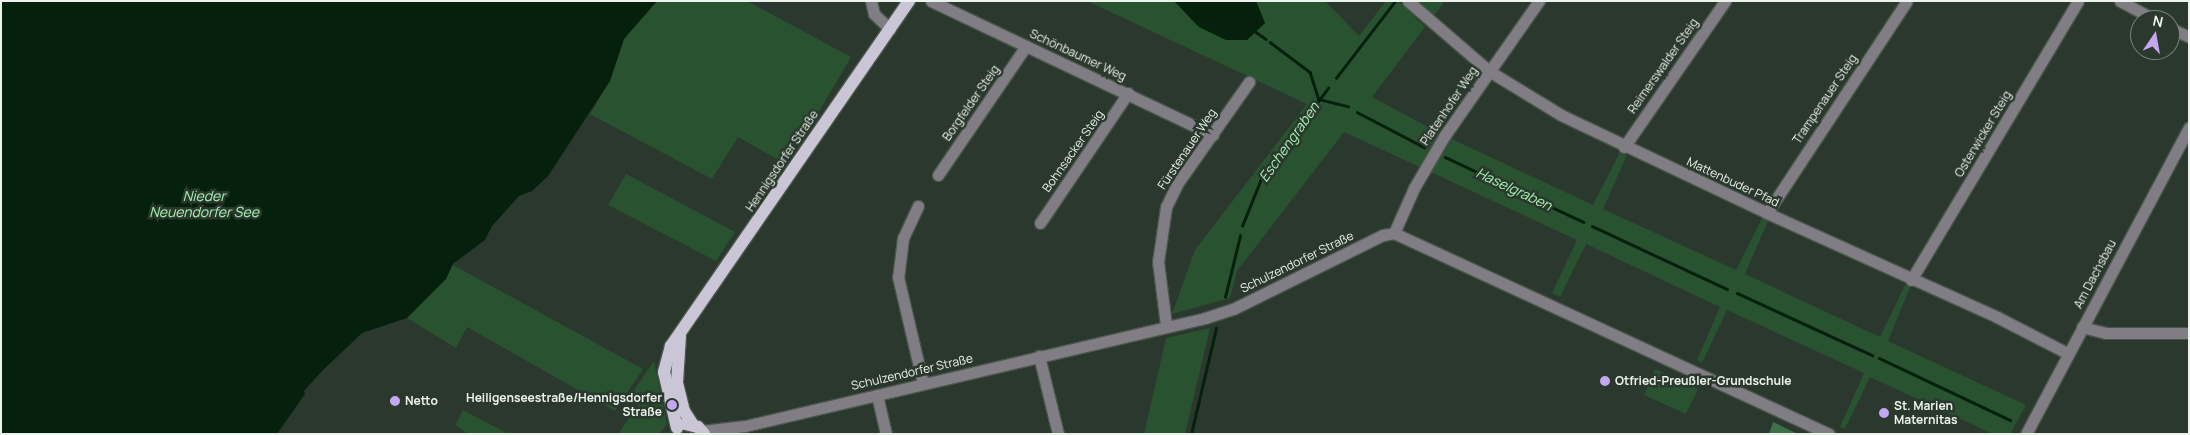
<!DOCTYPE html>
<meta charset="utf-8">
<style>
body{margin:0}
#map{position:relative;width:2190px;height:435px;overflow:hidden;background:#2b382d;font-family:Manrope,sans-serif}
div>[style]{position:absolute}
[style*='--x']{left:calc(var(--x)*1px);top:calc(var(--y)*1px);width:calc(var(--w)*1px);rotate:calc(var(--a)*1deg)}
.green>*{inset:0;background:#295231}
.forest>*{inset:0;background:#3f7148}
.water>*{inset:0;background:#05200c}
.stream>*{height:2.5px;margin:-1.25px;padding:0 1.25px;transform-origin:1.25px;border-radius:1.25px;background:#05200c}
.roads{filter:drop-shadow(1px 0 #4a564c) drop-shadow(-1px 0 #4a564c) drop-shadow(0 1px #4a564c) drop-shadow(0 -1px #4a564c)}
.minor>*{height:11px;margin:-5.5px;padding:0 5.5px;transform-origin:5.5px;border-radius:5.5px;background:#807d85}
.major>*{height:12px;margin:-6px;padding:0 6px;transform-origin:6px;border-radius:6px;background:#cbc6d5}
.dots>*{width:14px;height:14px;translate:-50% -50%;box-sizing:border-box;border:2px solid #2b382d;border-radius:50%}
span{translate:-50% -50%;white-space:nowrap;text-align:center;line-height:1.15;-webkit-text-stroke:5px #2b382d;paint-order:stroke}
.street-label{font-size:12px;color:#ebf3ec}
.poi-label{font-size:12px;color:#ebf3ec;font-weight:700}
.left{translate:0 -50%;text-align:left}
.right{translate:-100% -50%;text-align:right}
.water-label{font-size:14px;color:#a6f2b2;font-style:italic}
.frame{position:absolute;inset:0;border:2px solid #ebf3ec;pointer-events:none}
.north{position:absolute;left:2130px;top:10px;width:50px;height:50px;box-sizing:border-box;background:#2b382d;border:1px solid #788379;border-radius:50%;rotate:12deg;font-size:14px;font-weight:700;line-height:20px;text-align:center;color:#ebf3ec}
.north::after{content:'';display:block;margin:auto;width:18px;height:22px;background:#c4a7f1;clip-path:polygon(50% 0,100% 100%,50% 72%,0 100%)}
</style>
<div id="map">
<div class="green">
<div style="clip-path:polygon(657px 1px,747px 1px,851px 57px,817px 115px,782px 162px,738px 137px,712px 179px,590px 114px,610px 80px,624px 39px)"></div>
<div style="clip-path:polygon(1087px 1px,1174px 1px,1199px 27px,1226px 40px,1247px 40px,1265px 23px,1256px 1px,1325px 1px,1359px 36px,1386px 1px,1398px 1px,1425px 27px,1372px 97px,1439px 133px,1593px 205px,1620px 152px,1627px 155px,1603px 209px,1736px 270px,1762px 218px,1768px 221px,1745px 274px,1880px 337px,1905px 285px,1910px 287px,1888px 341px,2026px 405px,2010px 434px,1993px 434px,1870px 377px,1845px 429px,1840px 427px,1864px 373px,1727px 310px,1702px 363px,1697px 360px,1720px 307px,1586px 244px,1560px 297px,1552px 293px,1577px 240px,1344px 132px,1237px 271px,1230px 298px,1172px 314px,1195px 250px,1307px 104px)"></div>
<div style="clip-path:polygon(1416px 1px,1445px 1px,1433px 17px)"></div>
<div style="clip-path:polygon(626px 174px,735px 232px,716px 261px,608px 205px)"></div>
<div style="clip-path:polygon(471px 227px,490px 232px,453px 265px,643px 369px,615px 411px,467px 327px,456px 348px,407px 318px,425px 299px)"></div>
<div style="clip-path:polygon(1210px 328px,1185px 434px,1144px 434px,1166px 338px)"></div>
<div style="clip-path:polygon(654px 361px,667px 424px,660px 434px,618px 434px,642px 400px,632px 393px)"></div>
<div style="clip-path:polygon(1655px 369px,1698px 389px,1686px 414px,1644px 395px)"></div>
<div style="clip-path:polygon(463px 410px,499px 429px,508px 434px,468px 434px,455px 425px)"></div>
</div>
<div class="forest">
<div style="clip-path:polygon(1773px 422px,1798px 434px,1769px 434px)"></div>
</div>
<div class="water">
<div style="clip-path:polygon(1px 1px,657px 1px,624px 39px,610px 81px,548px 176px,532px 191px,519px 196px,492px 226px,485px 240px,453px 264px,446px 279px,407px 318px,362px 333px,322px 371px,304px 391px,305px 394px,277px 434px,1px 434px)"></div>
<div style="clip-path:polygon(1174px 1px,1256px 1px,1265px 23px,1247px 40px,1226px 40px,1199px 27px)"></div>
</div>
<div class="stream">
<div style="--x:1256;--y:32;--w:12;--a:35"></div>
<div style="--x:1270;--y:42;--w:50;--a:36.9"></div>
<div style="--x:1310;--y:72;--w:28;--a:72"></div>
<div style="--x:1319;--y:99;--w:30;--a:14"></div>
<div style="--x:1336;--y:78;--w:97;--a:-52.5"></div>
<div style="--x:1357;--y:112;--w:76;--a:27.6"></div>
<div style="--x:1445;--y:157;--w:153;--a:25.1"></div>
<div style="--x:1242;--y:226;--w:56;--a:-68"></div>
<div style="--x:1263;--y:174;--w:108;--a:-52.9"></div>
<div style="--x:1592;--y:226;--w:149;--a:25"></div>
<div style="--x:1737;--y:293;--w:149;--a:24.7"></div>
<div style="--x:1225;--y:297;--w:63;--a:-76.2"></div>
<div style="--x:1879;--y:358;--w:145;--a:25.3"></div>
<div style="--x:1191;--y:434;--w:109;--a:-76.7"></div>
</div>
<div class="roads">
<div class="minor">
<div style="--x:871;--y:1;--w:13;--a:77"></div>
<div style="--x:874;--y:14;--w:22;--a:43"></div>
<div style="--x:931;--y:1;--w:312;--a:25.4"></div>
<div style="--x:1408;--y:1;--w:107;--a:40.8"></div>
<div style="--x:1489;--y:71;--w:84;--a:31.4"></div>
<div style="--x:1561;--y:115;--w:228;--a:25.4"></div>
<div style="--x:1767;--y:213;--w:252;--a:24.3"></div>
<div style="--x:1997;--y:317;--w:79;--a:27.2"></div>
<div style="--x:2120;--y:1;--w:40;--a:28"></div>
<div style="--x:2170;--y:28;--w:21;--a:25"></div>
<div style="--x:1624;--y:147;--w:178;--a:-55.3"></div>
<div style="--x:938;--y:175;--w:156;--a:-55.7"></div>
<div style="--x:918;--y:206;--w:35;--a:115"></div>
<div style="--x:903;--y:238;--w:39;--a:97"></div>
<div style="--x:898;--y:277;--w:110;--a:76.8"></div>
<div style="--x:1767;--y:213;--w:254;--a:-56.6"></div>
<div style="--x:1040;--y:223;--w:157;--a:-55.9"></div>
<div style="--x:1394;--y:233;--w:49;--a:-66"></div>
<div style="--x:1414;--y:188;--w:61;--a:-59.7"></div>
<div style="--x:1445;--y:135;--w:164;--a:-55"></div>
<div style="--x:1911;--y:280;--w:325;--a:-59.1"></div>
<div style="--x:1166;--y:325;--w:64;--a:-97.2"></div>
<div style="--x:1158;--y:262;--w:56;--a:-81.7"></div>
<div style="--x:1166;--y:207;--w:25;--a:-64"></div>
<div style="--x:1177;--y:184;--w:125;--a:-54.8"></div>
<div style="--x:2082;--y:327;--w:25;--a:14"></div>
<div style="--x:2106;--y:333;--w:83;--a:0"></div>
<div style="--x:1039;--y:356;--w:80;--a:76.3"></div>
<div style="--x:877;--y:395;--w:40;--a:77"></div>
<div style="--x:702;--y:431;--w:43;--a:-6.6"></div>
<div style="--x:745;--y:426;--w:473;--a:-13.2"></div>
<div style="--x:1205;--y:318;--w:29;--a:-18"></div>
<div style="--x:1233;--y:309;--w:167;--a:-26.3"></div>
<div style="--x:1383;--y:235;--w:11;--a:-10"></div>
<div style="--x:1394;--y:233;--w:479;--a:24.8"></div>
<div style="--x:2026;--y:434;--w:347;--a:-62"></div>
</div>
<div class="major">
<div style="--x:680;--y:336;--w:47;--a:93.7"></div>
<div style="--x:677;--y:383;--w:29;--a:76"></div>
<div style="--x:684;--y:411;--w:17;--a:57"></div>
<div style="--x:685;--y:424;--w:13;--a:13"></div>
<div style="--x:698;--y:427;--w:9;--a:49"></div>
<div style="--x:677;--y:428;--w:57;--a:-103.1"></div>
<div style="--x:664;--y:372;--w:27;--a:-75"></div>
<div style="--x:671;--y:346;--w:419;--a:-55.4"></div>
</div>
</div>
<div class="dots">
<div style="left:1605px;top:381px;background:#c4a7f1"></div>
<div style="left:395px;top:401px;background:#c4a7f1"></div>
<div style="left:672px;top:405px;background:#c4a7f1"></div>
<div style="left:1884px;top:413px;background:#c4a7f1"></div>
</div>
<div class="street-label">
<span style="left:1078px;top:55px;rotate:25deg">Schönbaumer Weg</span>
<span style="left:1663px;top:66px;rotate:-55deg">Reimerswalder Steig</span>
<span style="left:1825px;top:99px;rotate:-56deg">Trampenauer Steig</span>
<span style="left:971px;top:103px;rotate:-55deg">Borgfelder Steig</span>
<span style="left:1449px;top:106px;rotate:-56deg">Platenhofer Weg</span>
<span style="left:1983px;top:134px;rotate:-59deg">Osterwicker Steig</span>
<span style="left:1187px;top:149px;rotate:-56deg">Fürstenauer Weg</span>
<span style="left:1073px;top:151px;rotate:-55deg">Bohnsacker Steig</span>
<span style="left:782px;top:161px;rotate:-56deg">Hennigsdorfer Straße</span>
<span style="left:1733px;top:182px;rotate:25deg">Mattenbuder Pfad</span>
<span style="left:1297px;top:262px;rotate:-26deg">Schulzendorfer Straße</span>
<span style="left:2095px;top:274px;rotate:-62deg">Am Dachsbau</span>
<span style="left:912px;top:372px;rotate:-13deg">Schulzendorfer Straße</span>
</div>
<div class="poi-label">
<span class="left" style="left:1615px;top:381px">Otfried-Preußler-Grundschule</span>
<span class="right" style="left:662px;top:405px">Heiligenseestraße/Hennigsdorfer<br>Straße</span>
<span class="left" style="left:405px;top:401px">Netto</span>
<span class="left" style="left:1894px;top:413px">St. Marien<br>Maternitas</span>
</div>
<div class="water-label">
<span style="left:1289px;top:142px;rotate:-55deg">Eschengraben</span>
<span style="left:1514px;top:189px;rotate:25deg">Haselgraben</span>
<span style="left:204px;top:204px">Nieder<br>Neuendorfer See</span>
</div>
<div class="frame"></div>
<div class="north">N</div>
</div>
